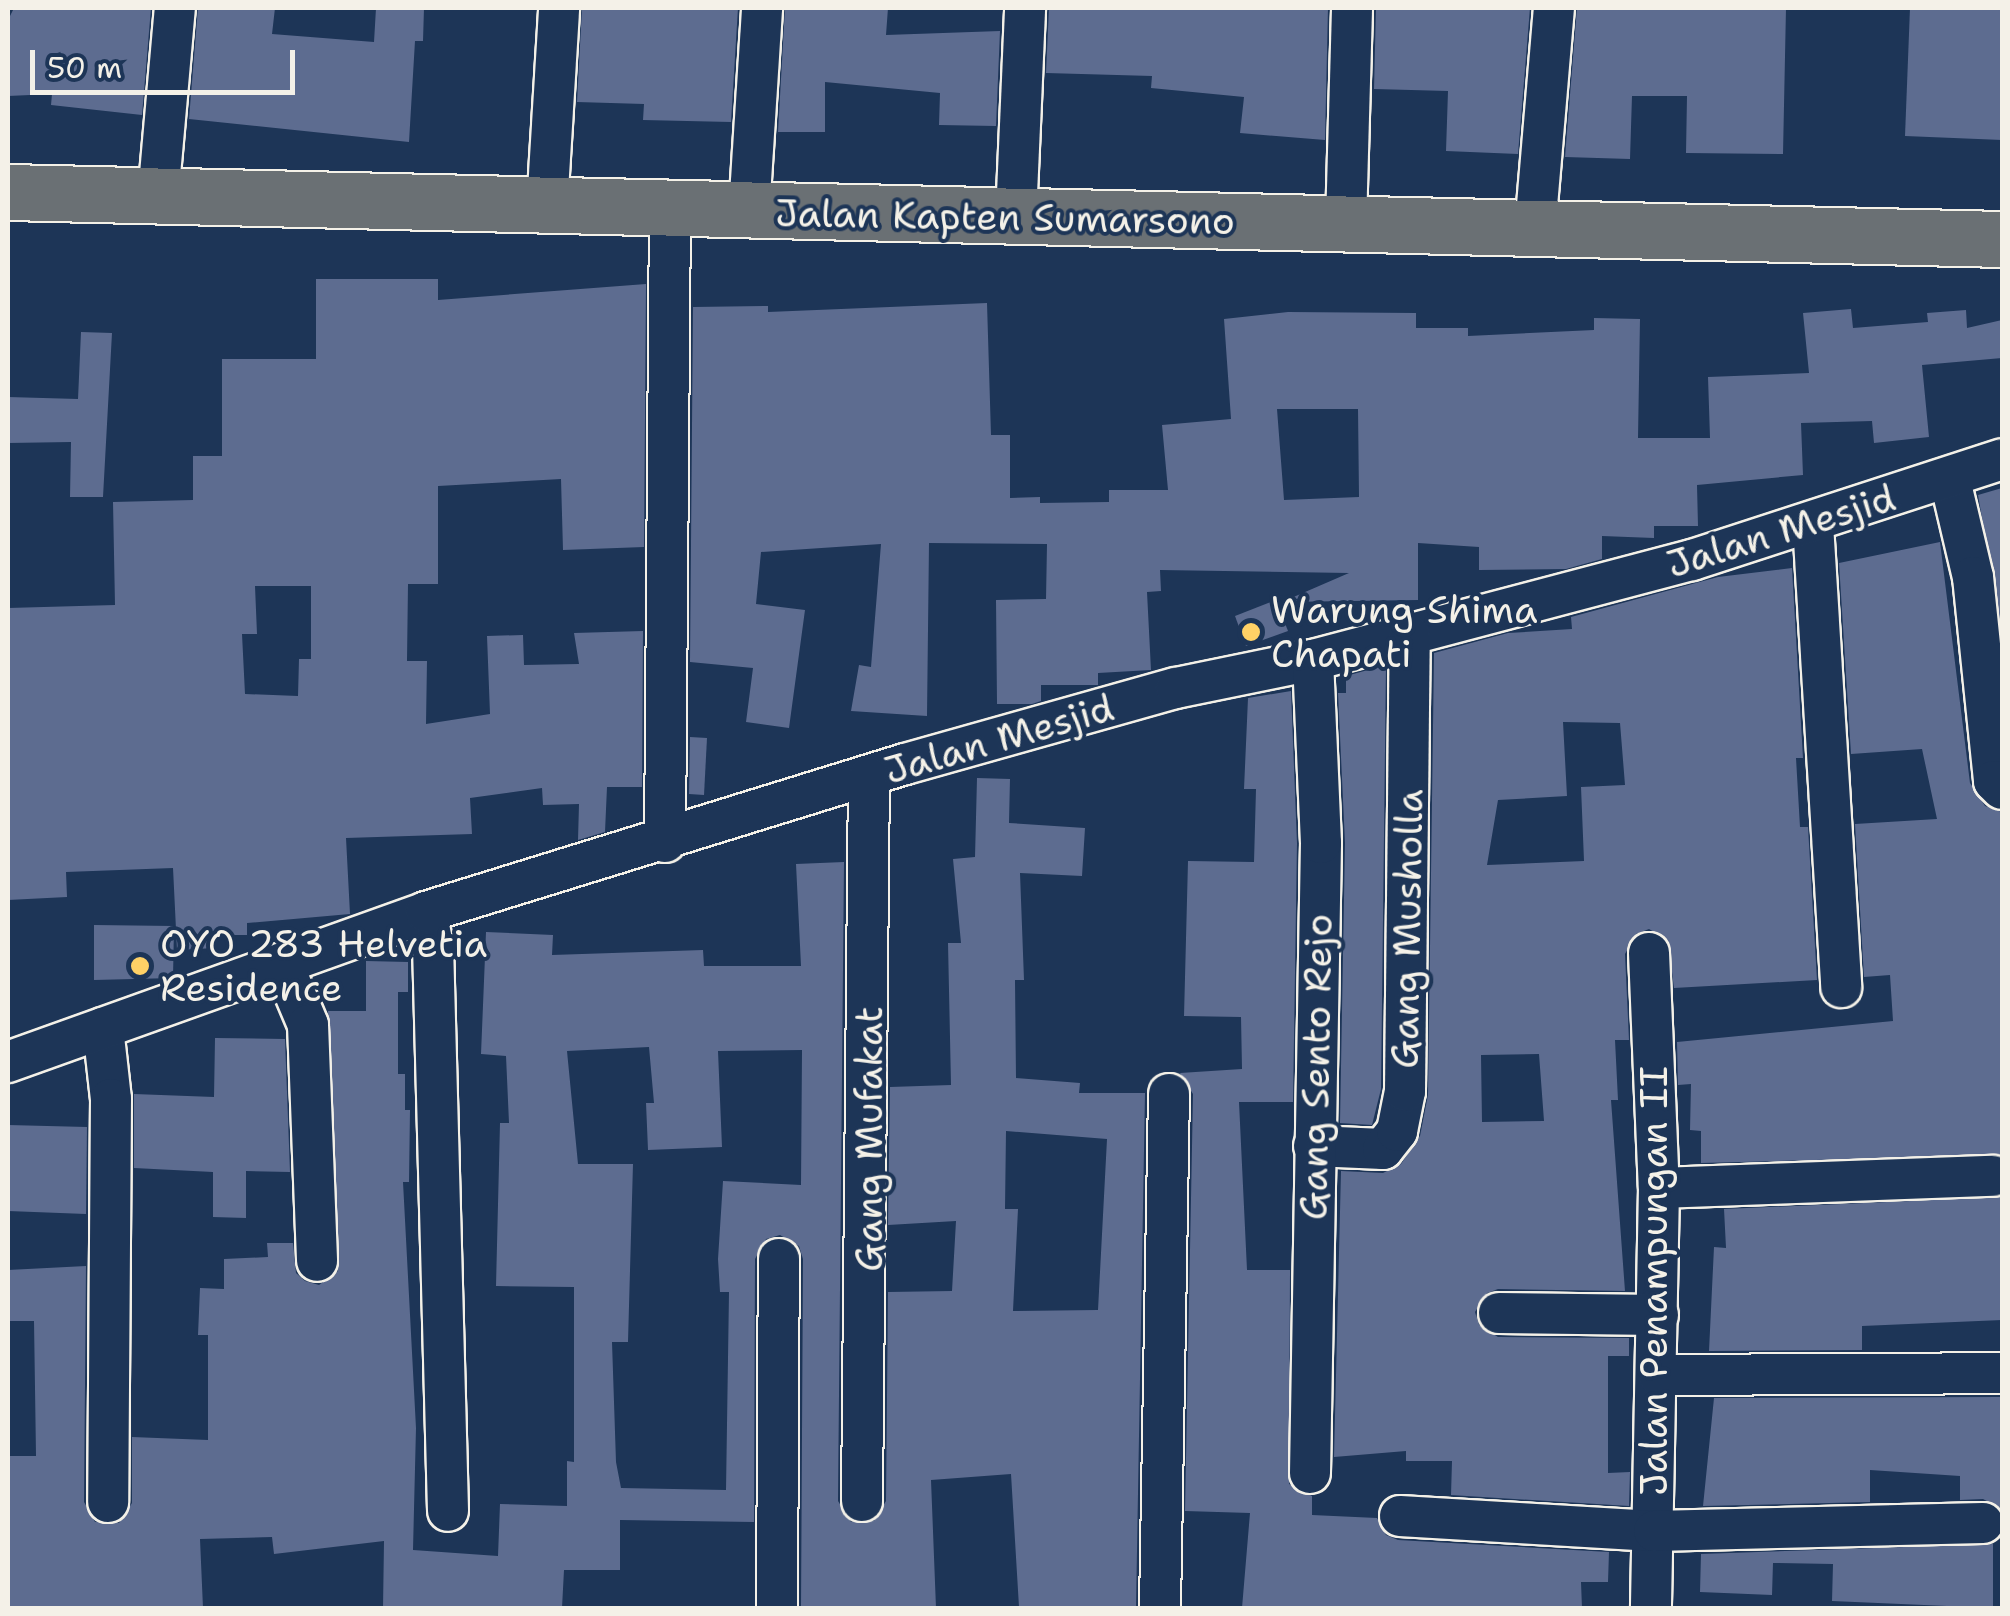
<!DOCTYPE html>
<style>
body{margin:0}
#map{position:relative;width:2010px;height:1616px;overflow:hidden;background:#1d3557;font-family:"Shantell Sans",sans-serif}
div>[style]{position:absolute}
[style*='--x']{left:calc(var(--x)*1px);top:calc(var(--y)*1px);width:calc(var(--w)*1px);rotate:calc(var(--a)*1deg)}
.building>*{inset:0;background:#5d6c90}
.roads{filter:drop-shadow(2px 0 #f4f1e8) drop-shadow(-2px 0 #f4f1e8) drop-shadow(0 2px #f4f1e8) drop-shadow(0 -2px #f4f1e8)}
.street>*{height:40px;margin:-20px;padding:0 20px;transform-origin:20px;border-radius:20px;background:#1d3557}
.highway>*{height:55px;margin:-27.5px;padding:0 27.5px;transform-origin:27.5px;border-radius:27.5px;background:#6a7074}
.dots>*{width:28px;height:28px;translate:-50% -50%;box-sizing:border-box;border:5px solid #1d3557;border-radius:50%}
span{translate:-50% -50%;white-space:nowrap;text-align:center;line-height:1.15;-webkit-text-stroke:8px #1d3557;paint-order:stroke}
.street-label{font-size:38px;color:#f4f1e8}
.poi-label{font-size:38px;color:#f4f1e8}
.left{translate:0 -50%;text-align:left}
.frame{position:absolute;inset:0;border:10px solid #f4f1e8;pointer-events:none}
.scale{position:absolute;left:30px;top:50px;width:265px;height:45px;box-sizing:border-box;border:5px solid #f4f1e8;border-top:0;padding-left:12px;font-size:30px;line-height:35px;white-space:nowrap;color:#f4f1e8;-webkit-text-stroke:8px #1d3557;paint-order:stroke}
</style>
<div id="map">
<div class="building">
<div style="clip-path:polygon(14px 8px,151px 8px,142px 115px,51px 105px,52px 94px,8px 96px,8px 20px)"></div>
<div style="clip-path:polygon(198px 8px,275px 8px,272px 34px,374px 42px,376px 8px,424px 8px,423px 41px,415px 41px,409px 142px,189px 119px)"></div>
<div style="clip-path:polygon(582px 8px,738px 8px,731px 122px,643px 120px,644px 104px,577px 102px)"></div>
<div style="clip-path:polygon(785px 8px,888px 8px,886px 35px,1000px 31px,996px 126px,939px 125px,940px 93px,825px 82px,825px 132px,778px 132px)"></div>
<div style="clip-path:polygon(1049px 8px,1328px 8px,1325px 140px,1240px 133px,1244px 97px,1151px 88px,1152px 76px,1046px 73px)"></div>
<div style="clip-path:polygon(1376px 8px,1530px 8px,1518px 154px,1446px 151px,1448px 91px,1374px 89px)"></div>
<div style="clip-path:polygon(1577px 8px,1786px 8px,1783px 154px,1686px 153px,1687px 96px,1632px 96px,1630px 159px,1565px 157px)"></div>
<div style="clip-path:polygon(1910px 8px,2002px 8px,2002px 140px,1905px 136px)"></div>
<div style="clip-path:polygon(evenodd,316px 279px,438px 279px,438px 300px,646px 284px,644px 547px,563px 550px,561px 479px,438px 486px,438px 584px,408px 584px,407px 661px,427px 661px,426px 724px,490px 714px,487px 636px,523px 635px,524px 665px,579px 664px,574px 633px,643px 631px,642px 787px,607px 787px,605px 832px,578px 840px,579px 804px,543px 805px,542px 788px,470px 798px,472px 834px,346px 838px,350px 914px,247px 923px,247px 935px,215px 935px,215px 948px,177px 950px,173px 868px,66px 872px,67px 897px,8px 900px,8px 608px,115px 605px,113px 502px,193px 500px,193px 456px,222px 456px,222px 359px,316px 359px,316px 279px,255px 586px,311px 586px,311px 659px,299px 659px,298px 696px,245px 694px,242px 634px,257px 634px,255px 586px)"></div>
<div style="clip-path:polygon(evenodd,987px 303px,991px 435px,1010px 435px,1010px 498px,1040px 497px,1040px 503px,1109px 502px,1109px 490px,1168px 490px,1162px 425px,1231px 419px,1224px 319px,1288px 312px,1416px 313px,1416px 328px,1468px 328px,1468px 336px,1594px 330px,1594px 318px,1640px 319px,1638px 438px,1710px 438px,1708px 377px,1809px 373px,1803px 313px,1851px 309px,1853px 328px,1928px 322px,1927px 313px,1966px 310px,1967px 328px,2002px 320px,2002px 358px,1922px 365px,1929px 437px,1874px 443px,1872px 421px,1801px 423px,1803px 475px,1697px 485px,1698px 526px,1654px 526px,1654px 538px,1602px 536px,1602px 559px,1566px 569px,1479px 570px,1479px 547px,1418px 543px,1418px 600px,1282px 602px,1349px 573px,1160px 570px,1161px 591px,1147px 592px,1151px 670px,1098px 673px,1098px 685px,1041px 685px,1041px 701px,1032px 704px,997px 704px,996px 600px,1046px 599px,1047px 544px,929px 543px,927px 716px,851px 711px,859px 665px,871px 667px,881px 544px,761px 552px,756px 604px,805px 610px,789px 728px,746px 722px,753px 668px,690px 662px,693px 307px,768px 306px,768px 312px,987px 303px,1277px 409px,1358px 409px,1359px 497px,1284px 500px,1277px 409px)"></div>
<div style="clip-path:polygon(81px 332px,112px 333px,103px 497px,70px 497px,71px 442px,8px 443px,8px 397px,78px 399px)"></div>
<div style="clip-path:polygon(2002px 488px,2002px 632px,1978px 495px)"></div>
<div style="clip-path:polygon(1940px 542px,1970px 783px,1985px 806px,2002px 812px,2002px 1155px,1701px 1163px,1701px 1131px,1690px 1130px,1691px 1084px,1678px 1085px,1677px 1042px,1893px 1021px,1890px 975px,1864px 977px,1855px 824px,1937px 819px,1922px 749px,1851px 754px,1839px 563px)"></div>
<div style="clip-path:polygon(evenodd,1792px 568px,1803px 758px,1796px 758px,1800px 827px,1808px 827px,1817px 980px,1674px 988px,1668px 940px,1649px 929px,1636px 934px,1625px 954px,1629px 1040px,1615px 1040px,1618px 1100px,1611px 1100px,1625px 1291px,1498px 1289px,1487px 1293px,1475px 1312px,1479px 1325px,1498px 1337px,1629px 1338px,1629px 1356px,1608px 1356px,1608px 1473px,1630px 1472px,1629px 1506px,1451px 1495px,1452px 1461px,1406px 1461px,1406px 1451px,1334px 1457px,1341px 1171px,1383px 1173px,1401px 1164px,1420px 1136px,1428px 1095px,1434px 653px,1508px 633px,1572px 629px,1571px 617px,1718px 577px,1792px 568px,1563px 722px,1620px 723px,1625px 785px,1581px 787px,1584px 861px,1487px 865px,1498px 800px,1567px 796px,1563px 722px,1792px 568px,1539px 1054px,1544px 1121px,1482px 1122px,1481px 1055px,1539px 1054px)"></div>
<div style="clip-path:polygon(1276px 600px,1288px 631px,1246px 646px,1235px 616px)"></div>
<div style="clip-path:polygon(1386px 665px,1381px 1089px,1372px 1125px,1340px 1123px,1345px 843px,1338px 693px,1346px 693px,1346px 676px)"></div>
<div style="clip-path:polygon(1291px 691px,1297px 843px,1293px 1102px,1239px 1102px,1247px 1270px,1290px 1270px,1289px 1484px,1312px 1496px,1312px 1515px,1377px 1518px,1386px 1535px,1398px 1540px,1609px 1552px,1608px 1582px,1581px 1582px,1582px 1608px,1242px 1608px,1250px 1513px,1185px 1511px,1193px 1094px,1180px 1073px,1242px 1069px,1241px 1017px,1184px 1016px,1188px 861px,1254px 862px,1256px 789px,1244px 789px,1248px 698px)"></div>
<div style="clip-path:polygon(690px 737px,707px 738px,704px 795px,689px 794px)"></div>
<div style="clip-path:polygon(evenodd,977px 778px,1010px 779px,1009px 823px,1085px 828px,1082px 876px,1020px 873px,1024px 980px,1015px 980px,1016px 1078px,1080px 1083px,1079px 1093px,1145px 1093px,1136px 1608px,1019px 1607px,1011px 1474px,931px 1480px,936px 1608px,801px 1608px,803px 1259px,799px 1246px,780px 1235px,766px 1239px,755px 1259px,754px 1522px,620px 1520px,620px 1570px,564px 1570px,562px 1608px,383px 1608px,384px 1541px,274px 1554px,272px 1537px,200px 1539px,203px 1608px,8px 1608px,8px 1456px,36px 1456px,34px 1321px,8px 1321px,8px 1270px,86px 1266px,84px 1502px,95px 1522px,119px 1523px,132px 1503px,132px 1437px,208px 1440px,208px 1335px,198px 1335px,200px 1288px,224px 1289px,224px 1259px,268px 1257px,267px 1243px,293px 1243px,296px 1273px,305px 1281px,319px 1285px,338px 1271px,328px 1011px,366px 1011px,366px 961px,408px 962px,408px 992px,398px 992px,398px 1074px,405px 1074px,405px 1110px,410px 1110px,409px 1182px,403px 1182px,416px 1428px,413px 1550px,498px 1556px,500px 1504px,567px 1506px,567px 1461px,574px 1462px,574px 1287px,496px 1286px,500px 1123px,509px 1123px,506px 1056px,481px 1054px,486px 932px,553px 935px,552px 955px,703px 950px,704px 966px,801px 966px,796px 864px,844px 862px,838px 1501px,851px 1522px,874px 1521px,886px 1501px,888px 1292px,952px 1291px,956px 1221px,888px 1225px,890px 1087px,951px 1085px,948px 943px,961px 943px,953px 859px,975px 857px,977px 778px,649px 1047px,654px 1103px,646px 1103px,648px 1150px,722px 1147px,718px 1051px,802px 1050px,801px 1185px,723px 1181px,718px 1259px,720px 1292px,729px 1292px,726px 1490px,621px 1488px,616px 1462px,612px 1342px,628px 1342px,633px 1164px,578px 1164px,567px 1051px,649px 1047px,977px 778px,1006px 1131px,1107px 1139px,1098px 1310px,1013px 1311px,1018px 1209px,1005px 1209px,1006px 1131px)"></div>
<div style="clip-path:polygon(94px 925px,174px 926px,173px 978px,94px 980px)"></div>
<div style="clip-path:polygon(215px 1038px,285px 1039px,290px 1172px,246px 1171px,246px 1218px,213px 1217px,213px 1172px,134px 1168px,134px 1094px,214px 1097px)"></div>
<div style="clip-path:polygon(8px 1125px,87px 1127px,86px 1214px,8px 1211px)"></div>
<div style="clip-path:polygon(2002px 1197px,2002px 1320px,1862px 1326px,1862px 1350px,1709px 1351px,1714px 1247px,1726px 1248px,1724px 1209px)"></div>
<div style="clip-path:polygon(2002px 1397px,2002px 1509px,1983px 1499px,1960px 1500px,1960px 1476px,1870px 1470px,1870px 1502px,1703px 1506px,1714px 1398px)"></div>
<div style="clip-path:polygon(1993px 1544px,1993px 1608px,1832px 1601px,1833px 1564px,1773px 1563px,1772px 1595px,1700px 1592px,1701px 1554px)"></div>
</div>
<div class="roads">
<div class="street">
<div style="--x:158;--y:197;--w:190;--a:-84.9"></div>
<div style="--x:547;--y:207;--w:199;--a:-86.5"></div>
<div style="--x:749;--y:211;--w:203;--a:-86.3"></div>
<div style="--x:1016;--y:217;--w:209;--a:-87.5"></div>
<div style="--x:1346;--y:224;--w:216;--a:-88.4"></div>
<div style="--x:1535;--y:229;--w:222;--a:-85.1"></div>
<div style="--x:1950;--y:480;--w:100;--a:76.7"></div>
<div style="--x:1973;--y:577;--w:205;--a:84.1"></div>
<div style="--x:1994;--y:781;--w:11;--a:45"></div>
<div style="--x:1813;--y:524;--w:464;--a:86.5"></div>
<div style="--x:665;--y:842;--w:633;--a:-89.55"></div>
<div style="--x:426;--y:912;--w:34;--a:78"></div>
<div style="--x:433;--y:945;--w:566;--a:88.48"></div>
<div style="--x:1649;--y:953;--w:235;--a:87.6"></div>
<div style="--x:1659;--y:1188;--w:420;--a:91.1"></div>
<div style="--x:282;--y:963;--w:67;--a:67.2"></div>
<div style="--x:308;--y:1025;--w:236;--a:87.8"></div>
<div style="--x:103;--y:1028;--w:71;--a:83.6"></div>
<div style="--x:111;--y:1099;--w:403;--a:90.4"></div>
<div style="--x:8;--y:1062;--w:444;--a:-19.7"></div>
<div style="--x:426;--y:912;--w:501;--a:-17.17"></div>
<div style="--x:905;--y:764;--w:281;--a:-15.7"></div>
<div style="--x:1176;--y:688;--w:140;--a:-11.6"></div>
<div style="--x:1313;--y:660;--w:392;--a:-14.8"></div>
<div style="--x:1692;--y:560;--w:326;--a:-18"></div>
<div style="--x:1314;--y:1146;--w:69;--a:2.5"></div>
<div style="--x:1383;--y:1149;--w:23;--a:-52"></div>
<div style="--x:1397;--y:1131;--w:41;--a:-78.7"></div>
<div style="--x:1405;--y:1091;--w:456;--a:-89.4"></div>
<div style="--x:1659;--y:1188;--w:334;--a:-2.1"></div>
<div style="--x:1499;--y:1313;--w:159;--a:0.7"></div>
<div style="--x:1658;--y:1375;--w:344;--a:-0.3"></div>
<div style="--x:1310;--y:1473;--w:630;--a:-89"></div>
<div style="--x:1321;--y:843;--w:183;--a:-92.5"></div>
<div style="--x:862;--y:1501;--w:724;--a:-89.45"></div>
<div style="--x:1400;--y:1516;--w:254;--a:3.4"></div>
<div style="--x:1654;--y:1531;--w:329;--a:-1.4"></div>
<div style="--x:777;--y:1608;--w:349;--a:-89.7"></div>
<div style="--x:1160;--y:1608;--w:514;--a:-89"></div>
</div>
<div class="highway">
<div style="--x:8;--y:192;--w:1995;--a:1.35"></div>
</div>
</div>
<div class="dots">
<div style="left:1251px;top:632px;background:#ffd166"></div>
<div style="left:140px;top:966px;background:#ffd166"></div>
</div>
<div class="street-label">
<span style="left:1005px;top:217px;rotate:1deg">Jalan Kapten Sumarsono</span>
<span style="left:1781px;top:531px;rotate:-17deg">Jalan Mesjid</span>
<span style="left:999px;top:739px;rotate:-16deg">Jalan Mesjid</span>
<span style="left:1407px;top:929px;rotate:-89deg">Gang Musholla</span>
<span style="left:1316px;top:1067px;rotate:-89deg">Gang Sento Rejo</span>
<span style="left:869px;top:1139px;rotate:-90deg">Gang Mufakat</span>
<span style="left:1654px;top:1281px;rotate:-90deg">Jalan Penampungan II</span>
</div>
<div class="poi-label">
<span class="left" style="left:1271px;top:632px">Warung Shima<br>Chapati</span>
<span class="left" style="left:160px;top:966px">OYO 283 Helvetia<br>Residence</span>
</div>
<div class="frame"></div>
<div class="scale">50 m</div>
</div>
